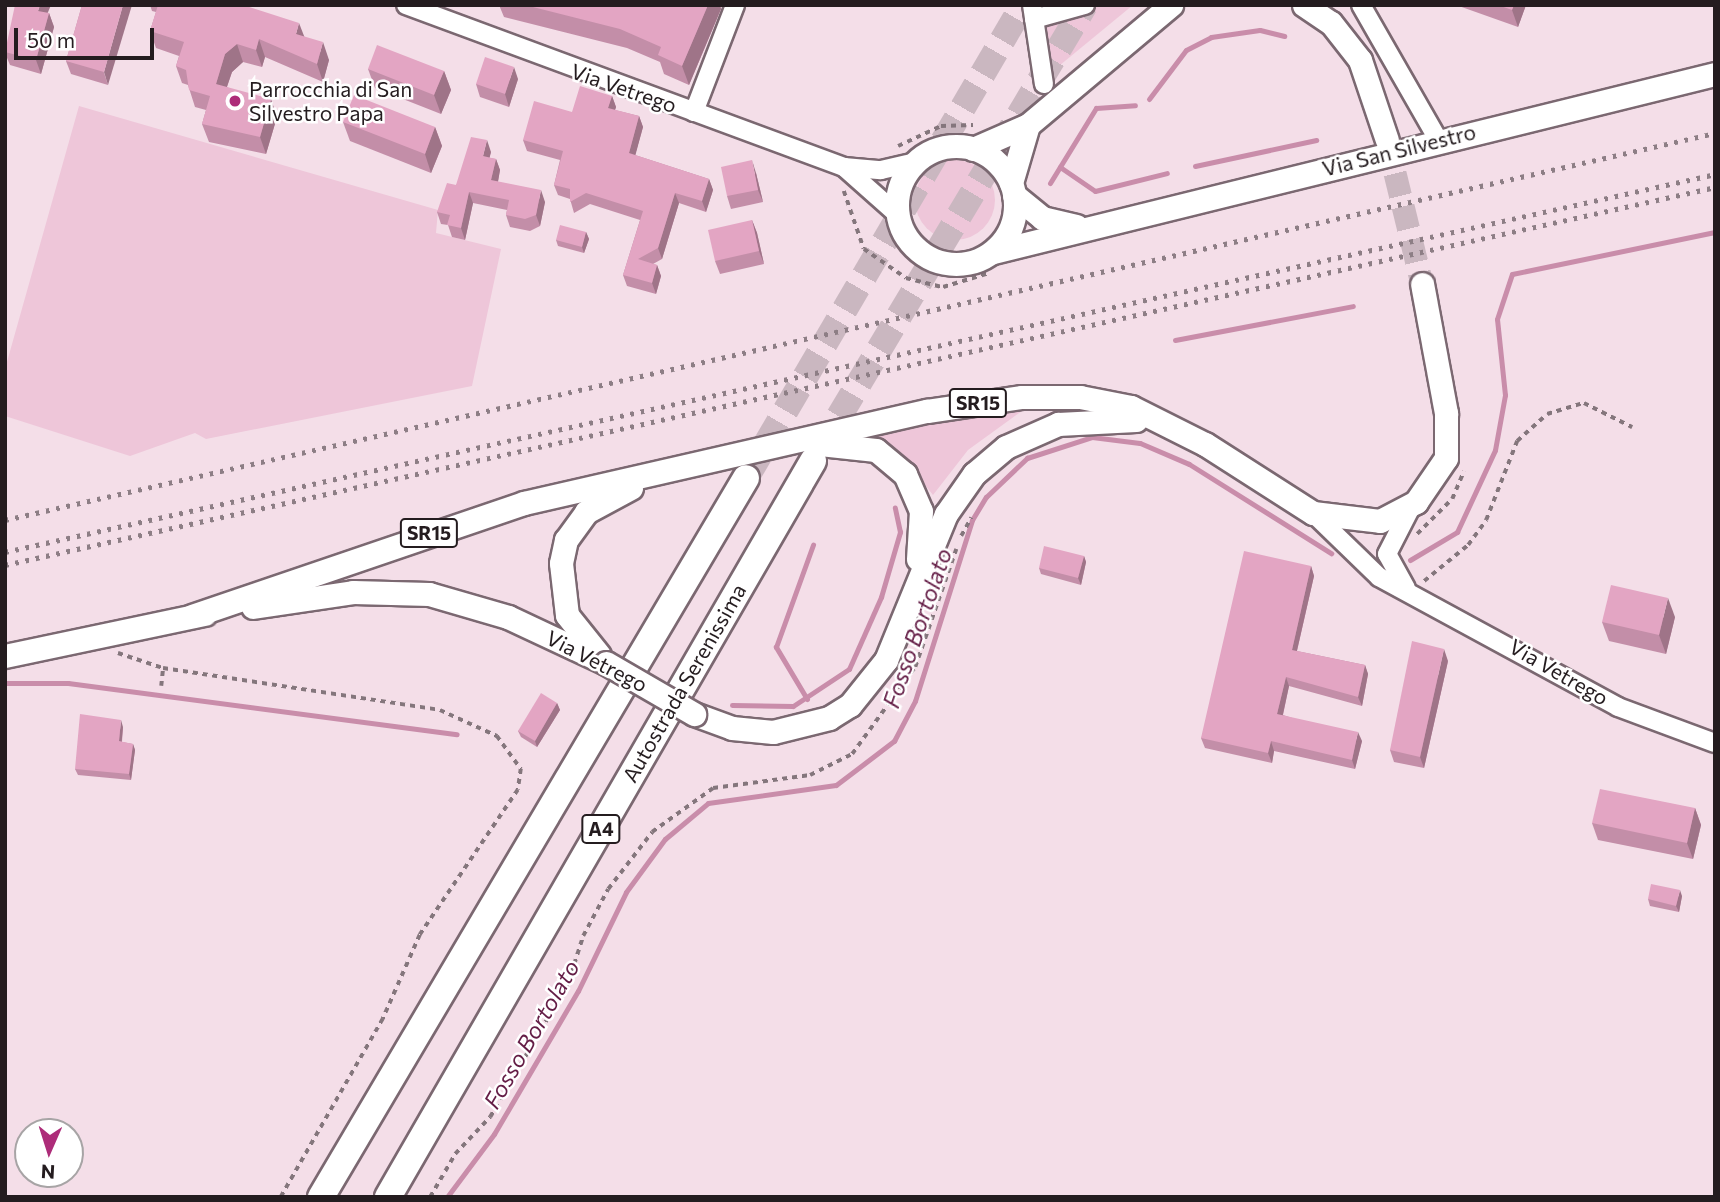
<!DOCTYPE html>
<style>
body{margin:0}
#map{position:relative;width:1720px;height:1202px;overflow:hidden;background:#f4dee8;font-family:Commissioner,sans-serif}
div>[style]{position:absolute}
[style*='--x']{left:calc(var(--x)*1px);top:calc(var(--y)*1px);width:calc(var(--w)*1px);rotate:calc(var(--a)*1deg)}
.green>*{inset:0;background:#eec6d9}
.round{border-radius:50%}
.stream>*{height:5px;margin:-2.5px;padding:0 2.5px;transform-origin:2.5px;border-radius:2.5px;background:#c98daa}
.major-tunnel>*{height:23px;margin-top:-11.5px;transform-origin:0;background:repeating-linear-gradient(90deg,#cab7c0 0 23px,transparent 0 34px)}
.highway-tunnel>*{height:26px;margin-top:-13px;transform-origin:0;background:repeating-linear-gradient(90deg,#cab7c0 0 26px,transparent 0 39px)}
.path>*{height:3.5px;margin-top:-1.75px;transform-origin:0;background:repeating-linear-gradient(90deg,#84767c 0 5px,transparent 0 10px)}
.roads{filter:drop-shadow(2px 0 #7b6871) drop-shadow(-2px 0 #7b6871) drop-shadow(0 2px #7b6871) drop-shadow(0 -2px #7b6871)}
.minor>*{height:18px;margin:-9px;padding:0 9px;transform-origin:9px;border-radius:9px;background:#fff}
.major>*{height:23px;margin:-11.5px;padding:0 11.5px;transform-origin:11.5px;border-radius:11.5px;background:#fff}
.major>.ring{margin:-11.5px;padding:0;box-sizing:content-box;background:none;border:23px solid #fff;border-radius:50%}
.highway>*{height:26px;margin:-13px;padding:0 13px;transform-origin:13px;border-radius:13px;background:#fff}
.rail>*{height:5px;margin-top:-2.5px;transform-origin:0;background:repeating-linear-gradient(90deg,#8d7e85 0 3.5px,transparent 0 10.5px)}
.bridges{filter:drop-shadow(2px 0 #7b6871) drop-shadow(-2px 0 #7b6871) drop-shadow(0 2px #7b6871) drop-shadow(0 -2px #7b6871)}
.major-bridge>*{height:23px;margin:-11.5px;padding:0 11.5px;transform-origin:11.5px;border-radius:11.5px;background:#fff}
.wall>*{inset:0;background:#c38ea8}
.shaded-wall>*{inset:0;background:#9f7488}
.building>*{inset:0;background:#e3a5c3}
.dots>*{width:19px;height:19px;translate:-50% -50%;box-sizing:border-box;border:4px solid #fff;border-radius:50%}
span{translate:-50% -50%;white-space:nowrap;text-align:center;line-height:1.15;-webkit-text-stroke:5px #fff;paint-order:stroke}
.shield-label span{padding:2px 5px;background:#fff;border:2px solid;border-radius:5px;-webkit-text-stroke-width:0}
.shield-label{font-size:19px;color:#241c1f;font-weight:700}
.street-label{font-size:21px;color:#241c1f}
.poi-label{font-size:21px;color:#241c1f}
.left{translate:0 -50%;text-align:left}
.water-label{font-size:23px;color:#641d46;font-style:italic}
.frame{position:absolute;inset:0;border:7px solid #241c1f;pointer-events:none}
.north{position:absolute;left:14px;top:1118px;width:70px;height:70px;box-sizing:border-box;background:#fff;border:2px solid #a7a4a5;border-radius:50%;rotate:183deg;font-size:19px;font-weight:700;line-height:28px;text-align:center;color:#241c1f}
.north::after{content:'';display:block;margin:auto;width:24px;height:32px;background:#ad2c79;clip-path:polygon(50% 0,100% 100%,50% 72%,0 100%)}
.scale{position:absolute;left:14px;top:28px;width:140px;height:32px;box-sizing:border-box;border:4px solid #241c1f;border-top:0;padding-left:9px;font-size:21px;line-height:24px;white-space:nowrap;color:#241c1f;-webkit-text-stroke:5px #fff;paint-order:stroke}
</style>
<div id="map">
<div class="green">
<div style="clip-path:polygon(1102px 5px,1133px 5px,1048px 75px,1039px 26px)"></div>
<div style="clip-path:polygon(79px 106px,438px 210px,436px 233px,501px 249px,472px 386px,206px 439px,195px 433px,130px 456px,5px 416px,5px 369px)"></div>
<div class="round" style="left:915px;top:160px;width:80px;height:80px"></div>
<div style="clip-path:polygon(1026px 408px,968px 450px,933px 495px,900px 454px,864px 435px)"></div>
</div>
<div class="stream">
<div style="--x:1149;--y:99;--w:61;--a:-52.9"></div>
<div style="--x:1186;--y:50;--w:28;--a:-27"></div>
<div style="--x:1211;--y:37;--w:49;--a:-8.1"></div>
<div style="--x:1260;--y:30;--w:25;--a:14"></div>
<div style="--x:1195;--y:166;--w:124;--a:-12.1"></div>
<div style="--x:1060;--y:167;--w:42;--a:34.4"></div>
<div style="--x:1095;--y:191;--w:74;--a:-14"></div>
<div style="--x:1050;--y:183;--w:88;--a:-58.5"></div>
<div style="--x:1096;--y:108;--w:39;--a:-4"></div>
<div style="--x:1175;--y:340;--w:181;--a:-10.8"></div>
<div style="--x:1410;--y:560;--w:55;--a:-30.8"></div>
<div style="--x:1457;--y:532;--w:90;--a:-65.1"></div>
<div style="--x:1495;--y:450;--w:56;--a:-79.7"></div>
<div style="--x:1505;--y:395;--w:76;--a:-96"></div>
<div style="--x:1497;--y:319;--w:47;--a:-71.6"></div>
<div style="--x:1512;--y:274;--w:207;--a:-11.7"></div>
<div style="--x:5;--y:683;--w:63;--a:0"></div>
<div style="--x:68;--y:683;--w:392;--a:7.5"></div>
<div style="--x:807;--y:699;--w:61;--a:-120.8"></div>
<div style="--x:776;--y:647;--w:109;--a:-70.1"></div>
<div style="--x:732;--y:705;--w:61;--a:0.9"></div>
<div style="--x:793;--y:706;--w:67;--a:-33.5"></div>
<div style="--x:849;--y:669;--w:79;--a:-66"></div>
<div style="--x:881;--y:597;--w:68;--a:-73.7"></div>
<div style="--x:900;--y:532;--w:25;--a:-102"></div>
<div style="--x:447;--y:1197;--w:79;--a:-53.3"></div>
<div style="--x:494;--y:1134;--w:166;--a:-59.6"></div>
<div style="--x:578;--y:991;--w:110;--a:-64.1"></div>
<div style="--x:626;--y:892;--w:66;--a:-53.7"></div>
<div style="--x:665;--y:839;--w:56;--a:-39.9"></div>
<div style="--x:708;--y:803;--w:129;--a:-8"></div>
<div style="--x:836;--y:785;--w:73;--a:-37.2"></div>
<div style="--x:894;--y:741;--w:45;--a:-62.3"></div>
<div style="--x:915;--y:701;--w:190;--a:-72.5"></div>
<div style="--x:972;--y:520;--w:27;--a:-59"></div>
<div style="--x:986;--y:497;--w:57;--a:-43.6"></div>
<div style="--x:1027;--y:458;--w:68;--a:-17.9"></div>
<div style="--x:1092;--y:437;--w:48;--a:7.1"></div>
<div style="--x:1140;--y:443;--w:53;--a:23.2"></div>
<div style="--x:1189;--y:464;--w:168;--a:32.1"></div>
</div>
<div class="major-tunnel">
<div style="--x:1387;--y:140;--w:148;--a:76.3"></div>
</div>
<div class="highway-tunnel">
<div style="--x:819;--y:450;--w:518;--a:-59.13"></div>
<div style="--x:746;--y:478;--w:548;--a:-59.65"></div>
</div>
<div class="path">
<div style="--x:898;--y:146;--w:47;--a:-24.9"></div>
<div style="--x:941;--y:126;--w:32;--a:-2"></div>
<div style="--x:844;--y:191;--w:61;--a:71"></div>
<div style="--x:864;--y:249;--w:51;--a:34.6"></div>
<div style="--x:906;--y:278;--w:38;--a:14"></div>
<div style="--x:943;--y:287;--w:48;--a:-16.9"></div>
<div style="--x:1417;--y:534;--w:49;--a:-45"></div>
<div style="--x:1452;--y:499;--w:30;--a:-67"></div>
<div style="--x:961;--y:536;--w:21;--a:-61"></div>
<div style="--x:1424;--y:581;--w:57;--a:-39.3"></div>
<div style="--x:1468;--y:545;--w:31;--a:-54"></div>
<div style="--x:1486;--y:520;--w:85;--a:-68.6"></div>
<div style="--x:1517;--y:441;--w:40;--a:-42"></div>
<div style="--x:1547;--y:414;--w:39;--a:-17"></div>
<div style="--x:1584;--y:403;--w:54;--a:26.6"></div>
<div style="--x:118;--y:653;--w:47;--a:18.4"></div>
<div style="--x:163;--y:668;--w:280;--a:8.6"></div>
<div style="--x:440;--y:710;--w:63;--a:24.5"></div>
<div style="--x:497;--y:736;--w:41;--a:54"></div>
<div style="--x:521;--y:769;--w:21;--a:98"></div>
<div style="--x:518;--y:790;--w:175;--a:124.1"></div>
<div style="--x:420;--y:935;--w:92;--a:113.8"></div>
<div style="--x:383;--y:1019;--w:205;--a:119.8"></div>
<div style="--x:161;--y:686;--w:18;--a:-84"></div>
<div style="--x:430;--y:1197;--w:50;--a:-59.8"></div>
<div style="--x:455;--y:1154;--w:51;--a:-46.6"></div>
<div style="--x:490;--y:1117;--w:155;--a:-59.8"></div>
<div style="--x:568;--y:983;--w:49;--a:-72.3"></div>
<div style="--x:583;--y:936;--w:53;--a:-62"></div>
<div style="--x:608;--y:889;--w:72;--a:-52.3"></div>
<div style="--x:652;--y:832;--w:75;--a:-35.8"></div>
<div style="--x:713;--y:788;--w:98;--a:-7.6"></div>
<div style="--x:810;--y:775;--w:47;--a:-26.6"></div>
<div style="--x:852;--y:754;--w:107;--a:-54.1"></div>
<div style="--x:915;--y:667;--w:125;--a:-70.8"></div>
</div>
<div class="roads">
<div class="minor">
<div style="--x:406;--y:5;--w:467;--a:20.3"></div>
<div style="--x:844;--y:167;--w:37;--a:5"></div>
<div style="--x:881;--y:170;--w:36;--a:-13"></div>
<div style="--x:1032;--y:5;--w:80;--a:81.4"></div>
<div style="--x:1361;--y:5;--w:157;--a:60.2"></div>
<div style="--x:1034;--y:19;--w:53;--a:-15.4"></div>
<div style="--x:694;--y:112;--w:115;--a:-69"></div>
<div style="--x:844;--y:167;--w:72;--a:41.6"></div>
<div style="--x:1313;--y:513;--w:92;--a:44.1"></div>
<div style="--x:1379;--y:577;--w:272;--a:28.5"></div>
<div style="--x:1618;--y:707;--w:103;--a:20.4"></div>
<div style="--x:1406;--y:588;--w:39;--a:-119"></div>
<div style="--x:1387;--y:554;--w:53;--a:-62.9"></div>
</div>
<div class="major">
<div style="--x:1304;--y:5;--w:32;--a:34"></div>
<div style="--x:1331;--y:23;--w:47;--a:51.9"></div>
<div style="--x:1360;--y:60;--w:84;--a:71.4"></div>
<div class="ring" style="left:897px;top:146px;width:95px;height:95px"></div>
<div style="--x:973;--y:149;--w:60;--a:-23.6"></div>
<div style="--x:1028;--y:125;--w:187;--a:-40"></div>
<div style="--x:1011;--y:183;--w:60;--a:-73.7"></div>
<div style="--x:1014;--y:195;--w:36;--a:39"></div>
<div style="--x:1042;--y:218;--w:35;--a:13"></div>
<div style="--x:993;--y:252;--w:744;--a:-13.85"></div>
<div style="--x:820;--y:444;--w:56;--a:6.1"></div>
<div style="--x:876;--y:450;--w:38;--a:40"></div>
<div style="--x:905;--y:474;--w:40;--a:66.6"></div>
<div style="--x:921;--y:511;--w:48;--a:93.6"></div>
<div style="--x:253;--y:607;--w:101;--a:-8.5"></div>
<div style="--x:353;--y:592;--w:76;--a:1.5"></div>
<div style="--x:429;--y:594;--w:82;--a:16.2"></div>
<div style="--x:508;--y:617;--w:108;--a:25.1"></div>
<div style="--x:192;--y:616;--w:351;--a:-18.8"></div>
<div style="--x:524;--y:503;--w:413;--a:-12.9"></div>
<div style="--x:927;--y:411;--w:96;--a:-8.4"></div>
<div style="--x:1022;--y:397;--w:58;--a:0"></div>
<div style="--x:1080;--y:397;--w:52;--a:11.1"></div>
<div style="--x:1131;--y:407;--w:83;--a:26.6"></div>
<div style="--x:1205;--y:444;--w:128;--a:32.6"></div>
<div style="--x:1313;--y:513;--w:67;--a:6.8"></div>
<div style="--x:1380;--y:521;--w:41;--a:-27.8"></div>
<div style="--x:1416;--y:502;--w:53;--a:-55.7"></div>
<div style="--x:1446;--y:458;--w:45;--a:-90"></div>
<div style="--x:1446;--y:413;--w:131;--a:-100.5"></div>
<div style="--x:599;--y:655;--w:51;--a:-128.7"></div>
<div style="--x:567;--y:615;--w:52;--a:-96.6"></div>
<div style="--x:561;--y:563;--w:24;--a:-78"></div>
<div style="--x:566;--y:540;--w:34;--a:-54"></div>
<div style="--x:586;--y:512;--w:51;--a:-28.1"></div>
<div style="--x:5;--y:656;--w:204;--a:-11.9"></div>
<div style="--x:694;--y:714;--w:40;--a:20.2"></div>
<div style="--x:732;--y:728;--w:41;--a:5.6"></div>
<div style="--x:773;--y:732;--w:58;--a:-14"></div>
<div style="--x:829;--y:718;--w:25;--a:-32"></div>
<div style="--x:850;--y:705;--w:58;--a:-51.3"></div>
<div style="--x:886;--y:660;--w:158;--a:-67.7"></div>
<div style="--x:946;--y:514;--w:49;--a:-55"></div>
<div style="--x:974;--y:474;--w:42;--a:-40.2"></div>
<div style="--x:1006;--y:447;--w:57;--a:-23.9"></div>
<div style="--x:1058;--y:424;--w:78;--a:-2.9"></div>
</div>
<div class="highway">
<div style="--x:321;--y:1197;--w:835;--a:-59.41"></div>
<div style="--x:388;--y:1197;--w:850;--a:-60"></div>
</div>
</div>
<div class="rail">
<div style="--x:5;--y:520;--w:1753;--a:-12.75"></div>
<div style="--x:5;--y:552;--w:1751;--a:-12.46"></div>
<div style="--x:5;--y:565;--w:1751;--a:-12.46"></div>
</div>
<div class="bridges">
<div class="major-bridge">
<div style="--x:606;--y:663;--w:102;--a:30.1"></div>
</div>
</div>
<div class="wall">
<div style="clip-path:polygon(82px 5px,108px 85px,71px 74px,66px 61px)"></div>
<div style="clip-path:polygon(150px 5px,243px 5px,304px 37px,329px 60px,323px 82px,265px 57px,262px 67px,243px 62px,232px 72px,227px 87px,277px 117px,266px 154px,209px 142px,202px 124px,206px 110px,195px 107px,188px 85px,182px 83px,176px 66px,179px 56px,156px 48px,150px 31px,156px 12px,152px 11px)"></div>
<div style="clip-path:polygon(499px 5px,720px 5px,721px 9px,689px 85px,664px 74px,660px 62px,627px 48px,504px 17px)"></div>
<div style="clip-path:polygon(1456px 5px,1526px 5px,1518px 27px)"></div>
<div style="clip-path:polygon(48px 13px,49px 13px,54px 27px,41px 74px,10px 65px,5px 53px,5px 49px)"></div>
<div style="clip-path:polygon(368px 69px,444px 71px,451px 90px,441px 114px,375px 88px)"></div>
<div style="clip-path:polygon(518px 79px,509px 107px,480px 97px,476px 84px)"></div>
<div style="clip-path:polygon(612px 96px,616px 107px,615px 110px,639px 116px,643px 127px,635px 155px,709px 179px,713px 190px,706px 212px,679px 203px,662px 259px,653px 264px,657px 265px,661px 276px,656px 294px,627px 286px,623px 275px,640px 220px,590px 204px,574px 213px,570px 199px,558px 195px,554px 185px,560px 160px,527px 151px,523px 140px,572px 112px)"></div>
<div style="clip-path:polygon(343px 122px,435px 127px,442px 146px,431px 173px,350px 141px)"></div>
<div style="clip-path:polygon(491px 152px,489px 158px,496px 159px,500px 170px,498px 182px,545px 202px,540px 226px,530px 231px,510px 227px,506px 215px,507px 210px,473px 203px,465px 240px,452px 237px,448px 225px,441px 224px,437px 212px,456px 185px)"></div>
<div style="clip-path:polygon(756px 173px,763px 202px,731px 209px,727px 196px)"></div>
<div style="clip-path:polygon(752px 220px,757px 233px,764px 264px,720px 274px,715px 261px)"></div>
<div style="clip-path:polygon(586px 232px,589px 239px,584px 253px,558px 246px,556px 240px)"></div>
<div style="clip-path:polygon(1084px 556px,1086px 562px,1081px 585px,1041px 574px,1039px 568px)"></div>
<div style="clip-path:polygon(1311px 566px,1314px 576px,1297px 651px,1365px 665px,1368px 674px,1362px 706px,1289px 686px,1283px 715px,1362px 741px,1355px 769px,1274px 751px,1272px 763px,1205px 748px,1201px 738px)"></div>
<div style="clip-path:polygon(1675px 617px,1666px 654px,1609px 641px,1602px 622px)"></div>
<div style="clip-path:polygon(1448px 661px,1424px 768px,1394px 762px,1390px 750px)"></div>
<div style="clip-path:polygon(557px 703px,560px 710px,537px 747px,521px 737px,518px 731px)"></div>
<div style="clip-path:polygon(123px 727px,122px 742px,133px 744px,135px 750px,131px 780px,78px 775px,75px 769px)"></div>
<div style="clip-path:polygon(1695px 808px,1701px 825px,1693px 859px,1598px 840px,1592px 823px)"></div>
<div style="clip-path:polygon(1682px 896px,1679px 912px,1650px 906px,1648px 899px)"></div>
</div>
<div class="shaded-wall">
<div style="clip-path:polygon(40px 5px,51px 5px,43px 24px,38px 11px)"></div>
<div style="clip-path:polygon(123px 5px,132px 5px,108px 85px,104px 72px)"></div>
<div style="clip-path:polygon(708px 5px,720px 5px,721px 9px,689px 85px,682px 66px)"></div>
<div style="clip-path:polygon(1514px 5px,1526px 5px,1518px 27px,1512px 10px)"></div>
<div style="clip-path:polygon(49px 13px,54px 27px,41px 74px,36px 60px)"></div>
<div style="clip-path:polygon(299px 23px,306px 41px,296px 34px)"></div>
<div style="clip-path:polygon(259px 39px,265px 57px,262px 67px,256px 50px)"></div>
<div style="clip-path:polygon(323px 42px,329px 60px,323px 82px,317px 64px)"></div>
<div style="clip-path:polygon(237px 44px,243px 62px,232px 72px,222px 101px,216px 84px,225px 54px)"></div>
<div style="clip-path:polygon(514px 67px,518px 79px,509px 107px,505px 94px)"></div>
<div style="clip-path:polygon(444px 71px,451px 90px,441px 114px,434px 95px)"></div>
<div style="clip-path:polygon(612px 96px,616px 107px,612px 119px,608px 108px)"></div>
<div style="clip-path:polygon(271px 99px,277px 117px,266px 154px,260px 137px)"></div>
<div style="clip-path:polygon(639px 116px,643px 127px,633px 164px,629px 153px)"></div>
<div style="clip-path:polygon(435px 127px,442px 146px,431px 173px,425px 154px)"></div>
<div style="clip-path:polygon(487px 140px,491px 152px,487px 168px,483px 156px)"></div>
<div style="clip-path:polygon(496px 159px,500px 170px,496px 192px,491px 180px)"></div>
<div style="clip-path:polygon(752px 160px,756px 173px,763px 202px,758px 190px)"></div>
<div style="clip-path:polygon(709px 179px,713px 190px,706px 212px,702px 201px)"></div>
<div style="clip-path:polygon(541px 190px,545px 202px,540px 226px,536px 215px)"></div>
<div style="clip-path:polygon(469px 192px,473px 203px,465px 240px,461px 228px)"></div>
<div style="clip-path:polygon(675px 193px,679px 203px,662px 259px,658px 248px)"></div>
<div style="clip-path:polygon(752px 220px,757px 233px,764px 264px,759px 251px)"></div>
<div style="clip-path:polygon(586px 232px,589px 239px,584px 253px,582px 247px)"></div>
<div style="clip-path:polygon(657px 265px,661px 276px,656px 294px,652px 283px)"></div>
<div style="clip-path:polygon(1084px 556px,1086px 562px,1081px 585px,1078px 578px)"></div>
<div style="clip-path:polygon(1311px 566px,1314px 576px,1295px 659px,1292px 650px)"></div>
<div style="clip-path:polygon(1668px 598px,1675px 617px,1666px 654px,1659px 635px)"></div>
<div style="clip-path:polygon(1444px 649px,1448px 661px,1424px 768px,1420px 757px)"></div>
<div style="clip-path:polygon(1365px 665px,1368px 674px,1362px 706px,1358px 697px)"></div>
<div style="clip-path:polygon(1286px 677px,1289px 686px,1281px 723px,1277px 714px)"></div>
<div style="clip-path:polygon(557px 703px,560px 710px,537px 747px,535px 741px)"></div>
<div style="clip-path:polygon(121px 720px,123px 727px,121px 748px,119px 741px)"></div>
<div style="clip-path:polygon(1358px 732px,1362px 741px,1355px 769px,1352px 760px)"></div>
<div style="clip-path:polygon(1271px 741px,1274px 751px,1272px 763px,1268px 753px)"></div>
<div style="clip-path:polygon(133px 744px,135px 750px,131px 780px,129px 774px)"></div>
<div style="clip-path:polygon(1695px 808px,1701px 825px,1693px 859px,1687px 843px)"></div>
<div style="clip-path:polygon(1680px 890px,1682px 896px,1679px 912px,1676px 906px)"></div>
</div>
<div class="building">
<div style="clip-path:polygon(15px 5px,40px 5px,38px 11px,49px 13px,36px 60px,5px 52px)"></div>
<div style="clip-path:polygon(82px 5px,123px 5px,104px 72px,66px 61px)"></div>
<div style="clip-path:polygon(158px 5px,243px 5px,299px 23px,296px 34px,323px 42px,317px 64px,259px 39px,256px 50px,237px 44px,225px 54px,216px 84px,271px 99px,260px 137px,202px 124px,210px 96px,189px 90px,186px 70px,176px 66px,184px 42px,150px 31px)"></div>
<div style="clip-path:polygon(525px 5px,708px 5px,682px 66px,658px 55px,661px 47px,620px 29px)"></div>
<div style="clip-path:polygon(1498px 5px,1514px 5px,1512px 10px)"></div>
<div style="clip-path:polygon(377px 45px,444px 71px,434px 95px,368px 69px)"></div>
<div style="clip-path:polygon(485px 57px,514px 67px,505px 94px,476px 84px)"></div>
<div style="clip-path:polygon(580px 86px,612px 96px,608px 108px,639px 116px,629px 153px,709px 179px,702px 201px,675px 193px,658px 248px,638px 259px,657px 265px,652px 283px,623px 275px,643px 211px,586px 193px,570px 202px,570px 189px,554px 185px,563px 151px,523px 140px,534px 101px,572px 112px)"></div>
<div style="clip-path:polygon(354px 95px,435px 127px,425px 154px,343px 122px)"></div>
<div style="clip-path:polygon(471px 137px,487px 140px,483px 156px,496px 159px,491px 180px,541px 190px,536px 215px,525px 219px,506px 215px,509px 200px,469px 192px,461px 228px,447px 225px,450px 215px,437px 212px,447px 183px,456px 185px)"></div>
<div style="clip-path:polygon(752px 160px,758px 190px,727px 196px,721px 167px)"></div>
<div style="clip-path:polygon(752px 220px,759px 251px,715px 261px,708px 230px)"></div>
<div style="clip-path:polygon(560px 225px,586px 232px,582px 247px,556px 240px)"></div>
<div style="clip-path:polygon(1044px 546px,1084px 556px,1078px 578px,1039px 568px)"></div>
<div style="clip-path:polygon(1244px 551px,1311px 566px,1292px 650px,1365px 665px,1358px 697px,1286px 677px,1277px 714px,1358px 732px,1352px 760px,1271px 741px,1268px 753px,1201px 738px)"></div>
<div style="clip-path:polygon(1611px 585px,1668px 598px,1659px 635px,1602px 622px)"></div>
<div style="clip-path:polygon(1412px 641px,1444px 649px,1420px 757px,1390px 750px)"></div>
<div style="clip-path:polygon(541px 693px,557px 703px,535px 741px,518px 731px)"></div>
<div style="clip-path:polygon(80px 714px,121px 720px,119px 741px,133px 744px,129px 774px,75px 769px)"></div>
<div style="clip-path:polygon(1600px 789px,1695px 808px,1687px 843px,1592px 823px)"></div>
<div style="clip-path:polygon(1651px 884px,1680px 890px,1676px 906px,1648px 899px)"></div>
</div>
<div class="dots">
<div style="left:235px;top:101px;background:#ad2c79"></div>
</div>
<div class="shield-label">
<span style="left:978px;top:403px">SR15</span>
<span style="left:429px;top:533px">SR15</span>
<span style="left:601px;top:829px">A4</span>
</div>
<div class="street-label">
<span style="left:624px;top:88px;rotate:19deg">Via Vetrego</span>
<span style="left:1399px;top:150px;rotate:-14deg">Via San Silvestro</span>
<span style="left:597px;top:661px;rotate:27deg">Via Vetrego</span>
<span style="left:1559px;top:672px;rotate:30deg">Via Vetrego</span>
<span style="left:684px;top:683px;rotate:-60deg">Autostrada Serenissima</span>
</div>
<div class="poi-label">
<span class="left" style="left:249px;top:101px">Parrocchia di San<br>Silvestro Papa</span>
</div>
<div class="water-label">
<span style="left:917px;top:628px;rotate:-71deg">Fosso Bortolato</span>
<span style="left:531px;top:1034px;rotate:-60deg">Fosso Bortolato</span>
</div>
<div class="frame"></div>
<div class="north">N</div>
<div class="scale">50 m</div>
</div>
